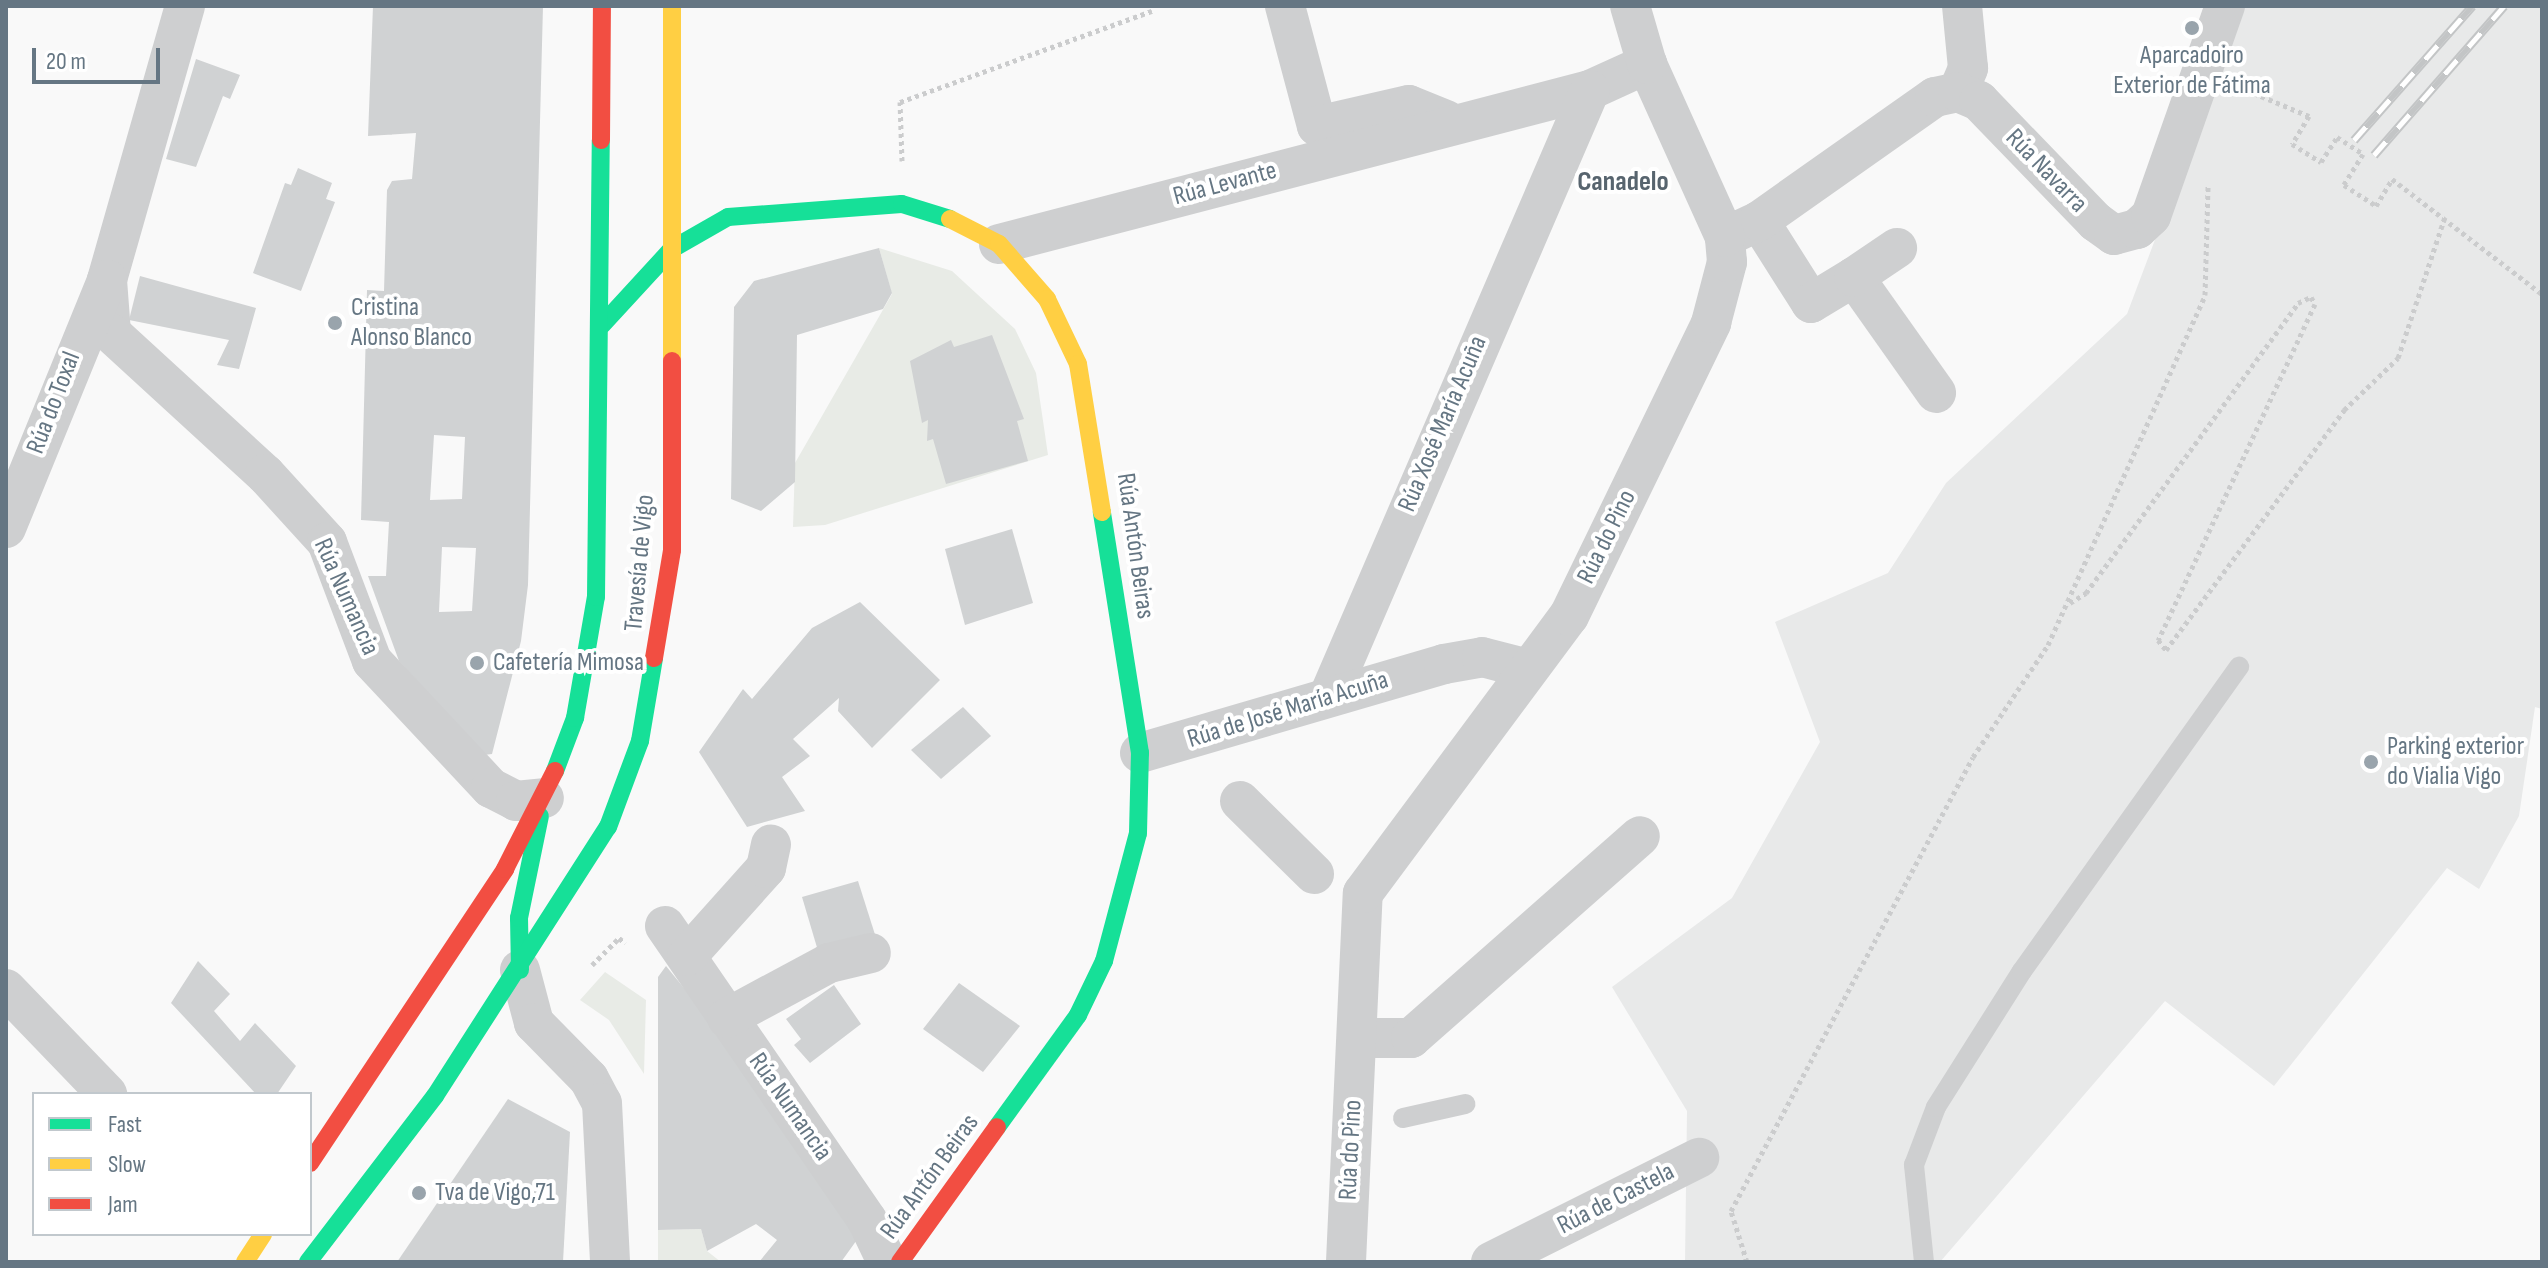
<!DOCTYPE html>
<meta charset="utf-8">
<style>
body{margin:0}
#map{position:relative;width:2548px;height:1268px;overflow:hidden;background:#f9f9f9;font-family:"Sofia Sans Condensed",sans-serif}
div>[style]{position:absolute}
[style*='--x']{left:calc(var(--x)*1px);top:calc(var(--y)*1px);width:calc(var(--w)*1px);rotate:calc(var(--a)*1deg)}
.built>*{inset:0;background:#e8e9e9}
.green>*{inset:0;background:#e8ebe6}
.building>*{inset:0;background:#d0d2d3}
.path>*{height:5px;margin-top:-2.5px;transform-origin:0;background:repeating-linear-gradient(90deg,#cbcccd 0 4px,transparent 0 8px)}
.lane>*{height:20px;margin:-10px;padding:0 10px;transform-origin:10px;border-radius:10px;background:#cecfd0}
.street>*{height:40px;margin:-20px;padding:0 20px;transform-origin:20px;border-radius:20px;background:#cecfd0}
.fast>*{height:18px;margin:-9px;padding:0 9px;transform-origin:9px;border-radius:9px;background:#16e098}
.slow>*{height:18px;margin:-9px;padding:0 9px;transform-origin:9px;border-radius:9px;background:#ffcf43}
.jam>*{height:18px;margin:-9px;padding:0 9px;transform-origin:9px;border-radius:9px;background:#f24e42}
.rail>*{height:9px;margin-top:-4.5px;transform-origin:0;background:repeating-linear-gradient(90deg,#fff 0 18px,#c3c5c6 0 36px);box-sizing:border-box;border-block:2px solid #c3c5c6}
.dots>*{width:22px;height:22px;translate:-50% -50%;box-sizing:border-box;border:4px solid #fff;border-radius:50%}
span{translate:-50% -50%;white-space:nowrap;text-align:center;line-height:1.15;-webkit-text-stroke:8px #fff;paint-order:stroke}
.poi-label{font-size:26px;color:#657683}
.left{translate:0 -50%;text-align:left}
.street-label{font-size:26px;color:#657683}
.neighbourhood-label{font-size:28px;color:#57646e;font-weight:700}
.frame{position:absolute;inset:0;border:8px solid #657683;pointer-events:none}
.legend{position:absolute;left:32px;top:1092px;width:280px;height:144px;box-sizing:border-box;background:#fff;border:2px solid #c1c8cd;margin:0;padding:10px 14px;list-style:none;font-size:24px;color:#657683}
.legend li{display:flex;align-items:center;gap:16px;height:40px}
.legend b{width:40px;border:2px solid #c1c8cd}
.scale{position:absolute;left:32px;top:48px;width:128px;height:36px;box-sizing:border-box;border:4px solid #657683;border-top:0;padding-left:10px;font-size:24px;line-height:28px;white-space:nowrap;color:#657683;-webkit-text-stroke:6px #fff;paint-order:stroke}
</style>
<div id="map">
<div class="built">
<div style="clip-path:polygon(2243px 6px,2542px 6px,2542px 709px,2535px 707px,2519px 816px,2479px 889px,2447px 868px,2274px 1086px,2165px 1001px,1940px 1262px,1685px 1262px,1687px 1111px,1612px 987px,1732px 898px,1820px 742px,1775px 622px,1888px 573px,1946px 483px,2127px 314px)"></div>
</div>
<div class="green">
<div style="clip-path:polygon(879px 248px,952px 271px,1015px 329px,1036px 373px,1048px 455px,825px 525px,793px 527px,795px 463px,892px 294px)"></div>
<div style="clip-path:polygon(605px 972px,646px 1000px,644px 1074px,609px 1020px,580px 1000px)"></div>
<div style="clip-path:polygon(701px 1229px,707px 1251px,721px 1262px,658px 1262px,658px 1230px)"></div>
</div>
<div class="building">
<div style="clip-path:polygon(evenodd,373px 6px,543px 6px,528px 585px,521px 641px,492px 754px,484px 755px,399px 661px,368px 576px,386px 576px,389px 522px,361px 520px,367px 290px,384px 291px,387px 190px,392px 181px,412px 179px,416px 133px,368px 136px,373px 6px,434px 435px,465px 437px,462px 499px,430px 500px,434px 435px,373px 6px,442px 547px,476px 548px,472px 611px,439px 612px,442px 547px)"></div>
<div style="clip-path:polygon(196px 59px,240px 75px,230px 99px,223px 96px,196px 167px,166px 159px)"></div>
<div style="clip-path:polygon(298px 168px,332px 183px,326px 199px,335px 202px,301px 291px,253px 273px,285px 183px,291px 185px)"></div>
<div style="clip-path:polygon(879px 248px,892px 293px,883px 309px,797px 335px,795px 482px,761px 511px,731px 499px,734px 307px,754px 281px)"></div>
<div style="clip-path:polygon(140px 276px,256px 308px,239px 369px,217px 365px,229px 340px,129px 320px)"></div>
<div style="clip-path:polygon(992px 335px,1024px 419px,1017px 421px,1028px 461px,946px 484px,933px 439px,927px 441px,928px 420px,922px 423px,910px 361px,951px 340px,954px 347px)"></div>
<div style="clip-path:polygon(1012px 529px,1033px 603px,965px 625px,945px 549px)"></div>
<div style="clip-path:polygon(860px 602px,940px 680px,872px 748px,838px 711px,839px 698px,793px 739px,810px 756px,782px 777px,805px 811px,747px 827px,699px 752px,743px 689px,752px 699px,812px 628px)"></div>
<div style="clip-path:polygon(963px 707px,991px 736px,941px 779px,911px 750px)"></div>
<div style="clip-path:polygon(858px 881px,878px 944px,821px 961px,802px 897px)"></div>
<div style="clip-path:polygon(198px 961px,230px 994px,214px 1011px,240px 1041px,255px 1023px,296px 1066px,277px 1094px,256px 1094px,171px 1003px)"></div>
<div style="clip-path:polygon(666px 966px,763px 1085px,859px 1237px,841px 1262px,759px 1262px,777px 1240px,756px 1224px,707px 1251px,701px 1229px,658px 1230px,658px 977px)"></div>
<div style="clip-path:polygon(959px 983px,1020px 1026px,983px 1072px,923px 1029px)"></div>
<div style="clip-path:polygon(834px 985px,861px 1024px,810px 1063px,794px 1045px,801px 1039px,786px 1019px)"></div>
<div style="clip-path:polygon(508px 1099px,570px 1132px,563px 1262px,397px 1262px)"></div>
</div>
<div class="path">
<div style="--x:2239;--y:87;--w:76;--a:22.5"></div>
<div style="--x:2309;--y:116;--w:33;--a:121"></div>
<div style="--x:2292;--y:144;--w:34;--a:32"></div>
<div style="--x:2321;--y:162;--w:30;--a:-57"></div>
<div style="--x:2337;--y:137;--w:31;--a:33"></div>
<div style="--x:2363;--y:154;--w:36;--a:122"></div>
<div style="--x:2344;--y:185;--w:38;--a:33"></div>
<div style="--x:2376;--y:206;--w:31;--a:-59"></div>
<div style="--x:2392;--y:179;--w:189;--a:37.5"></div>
<div style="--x:902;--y:161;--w:59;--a:-91.9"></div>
<div style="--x:900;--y:102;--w:268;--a:-19.9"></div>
<div style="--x:2070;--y:603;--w:19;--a:-32"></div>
<div style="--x:2086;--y:593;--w:359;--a:-53.8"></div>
<div style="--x:2298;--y:303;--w:14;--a:-25"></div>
<div style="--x:2311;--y:297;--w:8;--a:60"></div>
<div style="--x:2315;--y:304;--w:371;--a:115"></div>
<div style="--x:2158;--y:640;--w:13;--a:51"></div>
<div style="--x:2166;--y:650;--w:299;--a:-53.4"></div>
<div style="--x:2344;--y:410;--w:75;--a:-43.9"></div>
<div style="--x:2398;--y:358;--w:149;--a:-71.6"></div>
<div style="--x:592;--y:965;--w:38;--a:-45"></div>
<div style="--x:619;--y:938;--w:8;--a:40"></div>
<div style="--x:1747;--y:1262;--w:53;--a:-107.4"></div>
<div style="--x:1731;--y:1211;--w:514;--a:-61.94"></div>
<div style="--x:1973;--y:757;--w:135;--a:-56.2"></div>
<div style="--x:2048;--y:645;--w:384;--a:-65.8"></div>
<div style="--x:2205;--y:295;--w:109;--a:-88.4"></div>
</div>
<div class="lane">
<div style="--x:1403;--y:1118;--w:64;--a:-12.7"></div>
<div style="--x:1924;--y:1262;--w:98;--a:-95.9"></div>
<div style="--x:1914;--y:1165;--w:62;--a:-69.2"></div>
<div style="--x:1936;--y:1107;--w:161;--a:-57.7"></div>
<div style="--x:2022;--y:971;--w:374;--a:-54.5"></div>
</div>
<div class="street">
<div style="--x:185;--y:6;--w:285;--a:105.9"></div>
<div style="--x:107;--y:280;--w:53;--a:85.7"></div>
<div style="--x:111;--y:333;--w:209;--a:42.5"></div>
<div style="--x:265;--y:474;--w:92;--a:47.6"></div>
<div style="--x:327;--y:542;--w:127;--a:69.3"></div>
<div style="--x:372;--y:661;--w:174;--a:46.9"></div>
<div style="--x:491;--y:788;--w:28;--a:27"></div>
<div style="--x:516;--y:801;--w:28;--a:-6"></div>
<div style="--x:1285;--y:6;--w:124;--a:75.1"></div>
<div style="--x:1317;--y:126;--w:94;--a:-12.9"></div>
<div style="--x:1409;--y:105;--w:40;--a:22"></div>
<div style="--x:1958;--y:92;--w:26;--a:-67"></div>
<div style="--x:1968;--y:68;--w:62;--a:-95.5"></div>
<div style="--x:1759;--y:221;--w:97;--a:57.6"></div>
<div style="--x:1811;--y:303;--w:50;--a:-31.2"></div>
<div style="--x:1854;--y:277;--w:142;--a:54.7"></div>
<div style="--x:1725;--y:237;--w:38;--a:-25"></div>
<div style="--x:1759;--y:221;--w:215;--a:-35.2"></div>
<div style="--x:1935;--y:97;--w:24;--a:-12"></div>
<div style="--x:1958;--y:92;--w:23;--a:23"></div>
<div style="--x:1979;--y:101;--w:168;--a:46"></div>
<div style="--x:2096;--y:222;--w:22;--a:36"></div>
<div style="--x:2114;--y:235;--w:24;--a:-15"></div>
<div style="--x:2137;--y:229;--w:19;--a:-43"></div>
<div style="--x:2151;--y:216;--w:223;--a:-70.6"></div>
<div style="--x:999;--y:244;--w:611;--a:-14.61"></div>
<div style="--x:1590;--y:90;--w:63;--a:-24.5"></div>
<div style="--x:1854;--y:277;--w:52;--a:-34"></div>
<div style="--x:6;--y:528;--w:268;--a:-67.8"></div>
<div style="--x:1331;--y:691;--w:654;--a:-66.69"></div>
<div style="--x:1140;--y:753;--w:317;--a:-16.3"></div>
<div style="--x:1444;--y:664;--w:39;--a:-10"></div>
<div style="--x:1482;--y:657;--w:48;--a:14.6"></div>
<div style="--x:1240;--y:801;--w:104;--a:44.6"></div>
<div style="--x:665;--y:926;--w:357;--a:55.5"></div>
<div style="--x:867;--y:1220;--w:47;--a:64.5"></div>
<div style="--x:687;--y:956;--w:118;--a:-48.1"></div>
<div style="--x:766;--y:868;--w:24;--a:-78"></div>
<div style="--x:520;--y:970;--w:55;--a:75.2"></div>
<div style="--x:534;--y:1023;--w:78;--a:45.5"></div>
<div style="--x:589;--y:1079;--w:27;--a:62"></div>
<div style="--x:602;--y:1103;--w:159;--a:87.1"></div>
<div style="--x:6;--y:989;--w:146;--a:46.1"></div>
<div style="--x:727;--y:1018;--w:116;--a:-28.3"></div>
<div style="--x:829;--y:963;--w:43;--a:-13.4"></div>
<div style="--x:1357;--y:1038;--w:54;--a:0"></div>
<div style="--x:1411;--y:1038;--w:305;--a:-41.4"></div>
<div style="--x:1346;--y:1262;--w:369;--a:-87.4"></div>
<div style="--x:1363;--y:893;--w:345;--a:-53.4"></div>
<div style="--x:1569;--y:616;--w:326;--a:-64.1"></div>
<div style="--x:1711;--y:323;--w:63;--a:-75.3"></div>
<div style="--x:1727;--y:262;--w:25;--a:-95"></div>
<div style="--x:1725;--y:237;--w:190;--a:-114.3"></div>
<div style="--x:1647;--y:64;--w:60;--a:-106.3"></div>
<div style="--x:1491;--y:1262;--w:233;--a:-26.6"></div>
</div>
<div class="fast">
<div style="--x:602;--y:325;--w:103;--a:-47.4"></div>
<div style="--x:672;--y:249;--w:64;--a:-29.7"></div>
<div style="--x:728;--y:217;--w:174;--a:-4.3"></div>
<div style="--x:902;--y:204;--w:50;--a:17.4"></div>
<div style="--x:555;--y:771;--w:57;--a:-69.3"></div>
<div style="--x:575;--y:718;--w:123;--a:-80.2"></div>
<div style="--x:596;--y:597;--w:457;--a:-89.4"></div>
<div style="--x:520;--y:970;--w:52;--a:-91.1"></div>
<div style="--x:519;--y:918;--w:104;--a:-78.4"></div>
<div style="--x:997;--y:1127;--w:138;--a:-54.1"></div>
<div style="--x:1078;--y:1015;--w:60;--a:-64.3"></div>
<div style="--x:1104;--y:961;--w:132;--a:-75.1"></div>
<div style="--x:1138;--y:833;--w:80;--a:-88.6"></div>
<div style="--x:1140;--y:753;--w:244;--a:-99"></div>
<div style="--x:308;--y:1262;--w:209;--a:-52.6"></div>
<div style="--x:435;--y:1096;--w:320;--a:-57.3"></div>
<div style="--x:608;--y:827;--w:92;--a:-69.6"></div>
<div style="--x:640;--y:741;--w:84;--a:-80.4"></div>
</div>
<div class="slow">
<div style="--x:672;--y:6;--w:355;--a:90"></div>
<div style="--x:950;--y:219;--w:55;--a:27"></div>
<div style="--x:999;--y:244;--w:73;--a:48.9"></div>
<div style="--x:1047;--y:299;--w:72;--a:64.5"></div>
<div style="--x:1078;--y:364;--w:150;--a:80.8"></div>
<div style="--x:245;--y:1262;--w:33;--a:-57"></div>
</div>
<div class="jam">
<div style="--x:601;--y:140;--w:134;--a:-89.6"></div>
<div style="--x:654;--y:658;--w:109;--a:-80.5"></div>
<div style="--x:672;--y:550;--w:189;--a:-90"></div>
<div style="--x:310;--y:1163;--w:353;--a:-56.4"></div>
<div style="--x:505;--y:869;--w:110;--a:-63"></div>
<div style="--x:900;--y:1262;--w:166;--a:-54.3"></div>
</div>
<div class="rail">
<div style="--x:2354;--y:140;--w:179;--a:-48.6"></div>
<div style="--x:2374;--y:155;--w:198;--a:-48.9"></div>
</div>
<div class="dots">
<div style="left:2192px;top:28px;background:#99a4ac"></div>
<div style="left:335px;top:323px;background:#99a4ac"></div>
<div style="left:477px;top:663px;background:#99a4ac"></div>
<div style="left:2371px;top:762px;background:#99a4ac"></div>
<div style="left:419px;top:1193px;background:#99a4ac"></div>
</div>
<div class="poi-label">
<span style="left:2192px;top:71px">Aparcadoiro<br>Exterior de Fátima</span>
<span class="left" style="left:351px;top:323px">Cristina<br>Alonso Blanco</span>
<span class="left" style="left:493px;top:663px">Cafetería Mimosa</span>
<span class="left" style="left:2387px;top:762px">Parking exterior<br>do Vialia Vigo</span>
<span class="left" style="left:435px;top:1193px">Tva de Vigo,71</span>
</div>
<div class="street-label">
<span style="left:2046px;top:171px;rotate:46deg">Rúa Navarra</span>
<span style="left:1225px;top:184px;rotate:-15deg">Rúa Levante</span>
<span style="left:54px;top:403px;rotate:-69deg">Rúa do Toxal</span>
<span style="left:1443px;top:424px;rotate:-67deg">Rúa Xosé María Acuña</span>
<span style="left:1607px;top:537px;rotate:-64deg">Rúa do Pino</span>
<span style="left:1135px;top:546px;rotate:82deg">Rúa Antón Beiras</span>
<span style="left:640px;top:563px;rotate:-85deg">Travesía de Vigo</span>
<span style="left:346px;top:597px;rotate:66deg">Rúa Numancia</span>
<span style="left:1288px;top:710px;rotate:-17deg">Rúa de José María Acuña</span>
<span style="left:790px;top:1107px;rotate:55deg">Rúa Numancia</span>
<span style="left:1351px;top:1150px;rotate:-87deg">Rúa do Pino</span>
<span style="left:930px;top:1177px;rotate:-54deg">Rúa Antón Beiras</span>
<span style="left:1616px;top:1199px;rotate:-27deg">Rúa de Castela</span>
</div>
<div class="neighbourhood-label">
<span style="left:1623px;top:182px">Canadelo</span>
</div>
<div class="frame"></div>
<ul class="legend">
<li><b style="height:10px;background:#16e098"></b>Fast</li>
<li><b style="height:10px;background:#ffcf43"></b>Slow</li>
<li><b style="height:10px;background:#f24e42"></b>Jam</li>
</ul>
<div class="scale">20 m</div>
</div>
